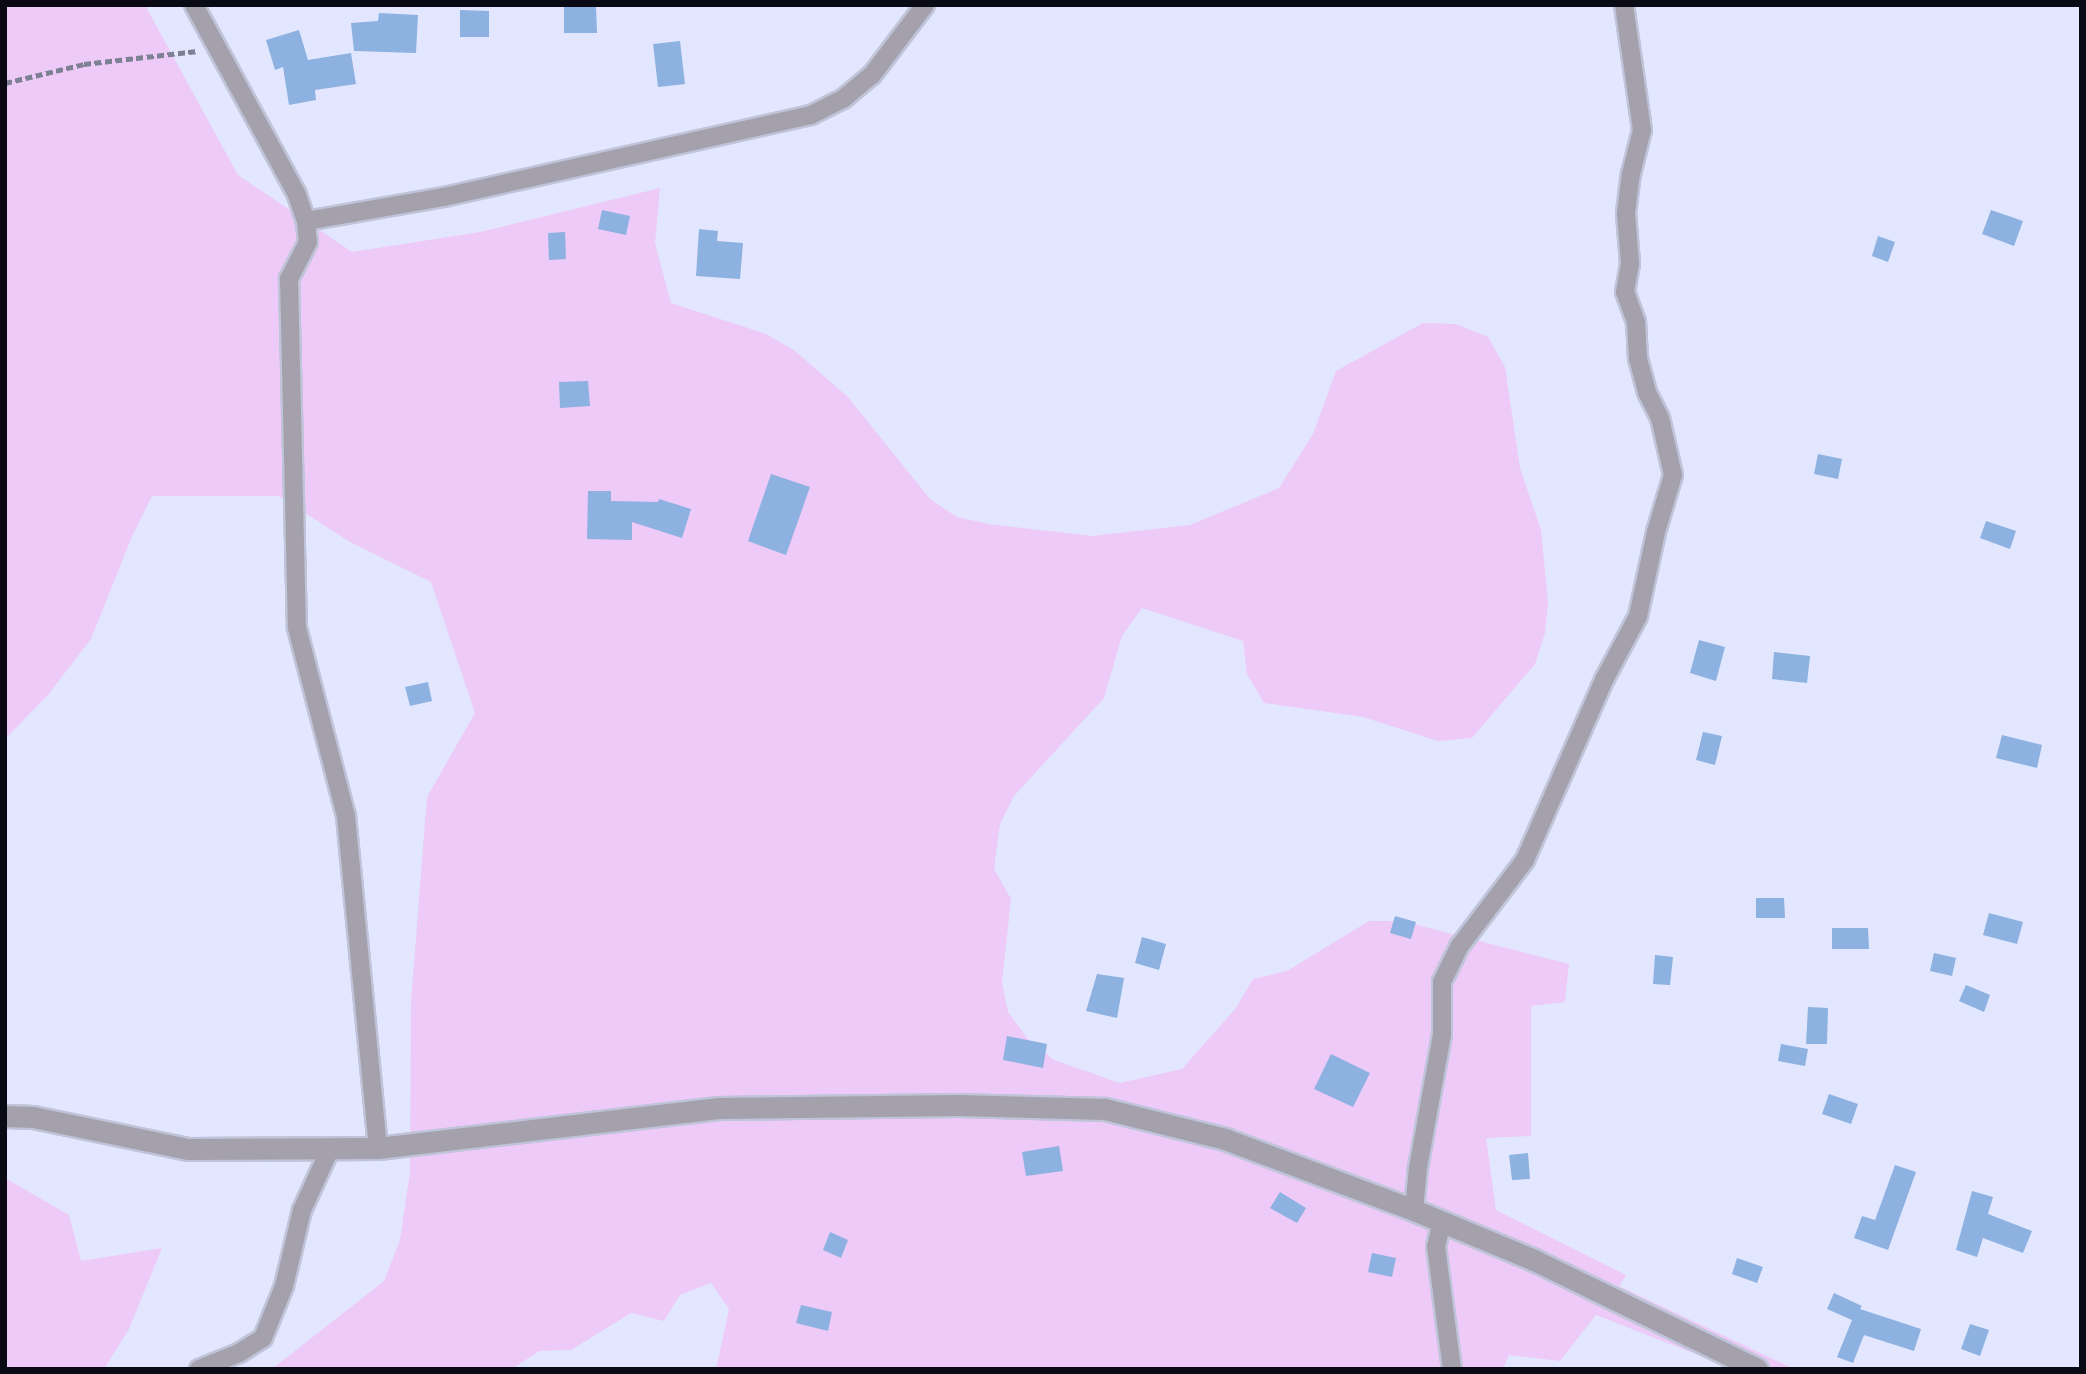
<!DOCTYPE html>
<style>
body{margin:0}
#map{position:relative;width:2086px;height:1374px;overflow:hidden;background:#e2e7ff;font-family:"DM Sans",sans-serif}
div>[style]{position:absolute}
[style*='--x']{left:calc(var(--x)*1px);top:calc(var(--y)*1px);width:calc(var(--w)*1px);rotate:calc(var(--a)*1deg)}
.green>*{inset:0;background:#edcaf7}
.building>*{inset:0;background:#8db1e0}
.path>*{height:4.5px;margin-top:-2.25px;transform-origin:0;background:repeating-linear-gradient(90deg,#7e8193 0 7px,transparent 0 10.5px)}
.roads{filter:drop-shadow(2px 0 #bfc4d9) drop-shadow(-2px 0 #bfc4d9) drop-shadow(0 2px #bfc4d9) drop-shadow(0 -2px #bfc4d9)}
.minor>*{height:18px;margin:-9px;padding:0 9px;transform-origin:9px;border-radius:9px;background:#a4a1ad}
.tertiary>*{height:21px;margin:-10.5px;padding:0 10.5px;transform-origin:10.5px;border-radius:10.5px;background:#a4a1ad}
span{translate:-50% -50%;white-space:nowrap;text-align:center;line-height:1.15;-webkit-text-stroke:6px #e2e7ff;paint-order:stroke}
.frame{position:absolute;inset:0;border:7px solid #090a14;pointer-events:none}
</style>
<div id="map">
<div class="green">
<div style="clip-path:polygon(5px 5px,145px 5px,238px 175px,352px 252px,480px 232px,660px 188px,655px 243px,671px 303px,766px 334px,795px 351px,848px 397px,930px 499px,957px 517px,989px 524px,1092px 536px,1190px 525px,1279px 488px,1313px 434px,1336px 371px,1423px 323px,1456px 324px,1488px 337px,1505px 367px,1520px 468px,1541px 530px,1548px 602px,1545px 633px,1535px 664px,1472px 738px,1438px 741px,1363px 717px,1264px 703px,1247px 674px,1243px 641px,1142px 608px,1122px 636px,1104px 698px,1014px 796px,1000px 824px,994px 869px,1011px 899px,1002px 982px,1008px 1012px,1027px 1038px,1054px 1060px,1120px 1083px,1182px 1069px,1236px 1008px,1253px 979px,1287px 971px,1369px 921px,1402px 921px,1569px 964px,1565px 1002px,1531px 1006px,1531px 1136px,1486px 1138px,1496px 1210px,1626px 1275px,1619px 1286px,1794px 1369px,1734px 1369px,1596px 1315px,1560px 1361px,1509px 1355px,1503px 1369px,716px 1369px,729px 1309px,711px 1283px,680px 1295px,664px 1321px,631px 1313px,571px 1350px,539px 1351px,512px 1369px,272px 1369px,384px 1281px,400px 1240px,410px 1172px,411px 1001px,427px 797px,475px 713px,431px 582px,350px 542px,279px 496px,152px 496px,131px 539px,91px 639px,48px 695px,5px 739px)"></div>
<div style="clip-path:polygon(5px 1178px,69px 1215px,81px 1261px,162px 1248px,129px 1329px,104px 1369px,5px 1369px)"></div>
</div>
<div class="building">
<div style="clip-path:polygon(596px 6px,597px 33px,564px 33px,564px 7px)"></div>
<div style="clip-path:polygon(460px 10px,489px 11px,489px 37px,460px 37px)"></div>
<div style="clip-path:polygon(379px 13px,418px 15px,416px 53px,354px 51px,351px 23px,378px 21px)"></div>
<div style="clip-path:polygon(299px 30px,308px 60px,351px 53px,356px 84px,315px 90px,316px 100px,289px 105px,283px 67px,275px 70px,266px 40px)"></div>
<div style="clip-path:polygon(680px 41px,685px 84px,658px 87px,653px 44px)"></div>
<div style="clip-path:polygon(602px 210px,630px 216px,626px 235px,598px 229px)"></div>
<div style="clip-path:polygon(1991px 210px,2023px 221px,2014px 246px,1982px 234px)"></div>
<div style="clip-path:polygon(699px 229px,718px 231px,717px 241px,743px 243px,740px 279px,696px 276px)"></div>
<div style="clip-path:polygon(565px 232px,566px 259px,549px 260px,548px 233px)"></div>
<div style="clip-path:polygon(1878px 236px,1895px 242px,1888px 262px,1872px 256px)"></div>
<div style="clip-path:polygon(588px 381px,590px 406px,560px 408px,559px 382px)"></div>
<div style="clip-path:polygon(1818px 454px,1842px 459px,1838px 479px,1814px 474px)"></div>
<div style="clip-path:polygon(771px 474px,810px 487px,786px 555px,748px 541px)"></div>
<div style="clip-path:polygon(588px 491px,611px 491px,611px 501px,658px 502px,659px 499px,691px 509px,682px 538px,632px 522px,632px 540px,587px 539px)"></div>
<div style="clip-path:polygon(1986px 521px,2016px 531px,2010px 549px,1980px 538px)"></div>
<div style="clip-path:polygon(1699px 640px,1725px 647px,1716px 681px,1690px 673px)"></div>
<div style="clip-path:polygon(1774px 652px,1810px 656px,1807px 683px,1772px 679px)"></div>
<div style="clip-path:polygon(428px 682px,432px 701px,410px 706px,405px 687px)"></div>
<div style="clip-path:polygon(1703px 732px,1722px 736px,1715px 765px,1696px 760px)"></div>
<div style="clip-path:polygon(2002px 735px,2042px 745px,2037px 768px,1996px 758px)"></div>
<div style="clip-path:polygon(1756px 898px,1784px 898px,1785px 918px,1756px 918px)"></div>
<div style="clip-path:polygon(1989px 913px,2023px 922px,2017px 944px,1983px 935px)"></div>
<div style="clip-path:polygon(1395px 916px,1416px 922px,1411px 939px,1390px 933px)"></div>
<div style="clip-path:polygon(1832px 928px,1868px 928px,1869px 949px,1832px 949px)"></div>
<div style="clip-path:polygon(1142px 937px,1166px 944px,1159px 970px,1135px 963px)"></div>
<div style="clip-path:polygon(1934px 953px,1956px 958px,1952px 976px,1930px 971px)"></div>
<div style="clip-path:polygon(1655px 955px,1673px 957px,1670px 985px,1653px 984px)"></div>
<div style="clip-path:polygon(1097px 974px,1124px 978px,1117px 1018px,1086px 1011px)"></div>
<div style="clip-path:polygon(1966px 985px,1990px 995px,1984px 1012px,1959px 1001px)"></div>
<div style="clip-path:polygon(1808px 1007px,1828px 1008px,1827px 1044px,1806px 1044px)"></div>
<div style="clip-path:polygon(1007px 1036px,1047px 1044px,1043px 1068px,1003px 1060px)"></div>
<div style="clip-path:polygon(1781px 1044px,1808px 1049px,1805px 1066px,1778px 1061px)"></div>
<div style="clip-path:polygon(1331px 1054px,1370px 1073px,1353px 1107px,1314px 1089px)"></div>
<div style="clip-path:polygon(1829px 1094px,1858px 1104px,1851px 1124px,1822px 1114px)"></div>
<div style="clip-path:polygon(1059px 1146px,1063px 1171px,1026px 1176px,1022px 1152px)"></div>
<div style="clip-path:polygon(1528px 1153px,1530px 1179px,1512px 1180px,1509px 1155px)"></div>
<div style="clip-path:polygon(1895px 1165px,1916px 1172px,1888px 1250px,1854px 1238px,1862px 1216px,1875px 1220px)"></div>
<div style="clip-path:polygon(1972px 1191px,1993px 1197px,1988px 1214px,2032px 1231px,2023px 1253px,1983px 1238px,1977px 1257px,1956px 1250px)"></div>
<div style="clip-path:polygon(1280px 1192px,1306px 1208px,1297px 1223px,1270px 1208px)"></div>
<div style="clip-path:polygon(830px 1232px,848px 1240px,841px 1258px,823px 1250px)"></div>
<div style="clip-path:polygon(1372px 1253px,1396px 1258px,1392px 1277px,1368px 1272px)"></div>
<div style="clip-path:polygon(1737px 1258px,1763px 1267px,1757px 1283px,1732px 1274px)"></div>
<div style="clip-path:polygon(1834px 1293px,1862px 1306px,1860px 1309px,1921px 1329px,1914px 1351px,1864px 1335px,1853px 1363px,1837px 1357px,1852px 1320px,1827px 1309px)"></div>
<div style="clip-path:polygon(801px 1305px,832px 1312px,828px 1331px,796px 1323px)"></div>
<div style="clip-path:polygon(1970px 1324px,1989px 1330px,1980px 1356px,1961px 1349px)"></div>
</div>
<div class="path">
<div style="--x:5;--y:83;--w:81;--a:-13.5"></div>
<div style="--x:84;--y:64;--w:114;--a:-6.6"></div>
</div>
<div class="roads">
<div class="minor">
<div style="--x:194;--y:5;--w:216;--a:61.5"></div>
<div style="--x:297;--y:195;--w:28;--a:71"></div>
<div style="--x:306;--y:221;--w:21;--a:85"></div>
<div style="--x:308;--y:242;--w:42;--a:117.2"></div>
<div style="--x:289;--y:279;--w:349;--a:88.7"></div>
<div style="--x:297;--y:628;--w:194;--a:75.4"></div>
<div style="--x:346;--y:816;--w:334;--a:84.5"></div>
<div style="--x:306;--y:221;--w:140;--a:-9.9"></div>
<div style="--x:444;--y:197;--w:376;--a:-12.6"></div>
<div style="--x:811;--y:115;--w:36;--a:-27"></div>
<div style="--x:843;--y:99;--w:38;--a:-40"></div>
<div style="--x:872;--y:75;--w:88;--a:-52.9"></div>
<div style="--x:1414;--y:1210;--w:42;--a:-84.6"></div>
<div style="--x:1418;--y:1168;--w:135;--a:-79.8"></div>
<div style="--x:1442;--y:1035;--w:53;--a:-90"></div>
<div style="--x:1442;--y:982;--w:39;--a:-64"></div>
<div style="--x:1459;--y:947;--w:109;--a:-52.8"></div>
<div style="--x:1525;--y:860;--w:197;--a:-66.3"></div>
<div style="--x:1604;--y:680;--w:72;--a:-62"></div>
<div style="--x:1638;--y:616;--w:86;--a:-77.9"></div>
<div style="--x:1656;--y:532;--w:59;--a:-73.4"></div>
<div style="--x:1673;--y:475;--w:58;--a:-102.8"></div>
<div style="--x:1660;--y:418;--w:29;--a:-117"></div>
<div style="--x:1647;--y:392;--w:34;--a:-105"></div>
<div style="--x:1638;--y:359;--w:37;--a:-93"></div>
<div style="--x:1636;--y:322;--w:32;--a:-110"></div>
<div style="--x:1625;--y:292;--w:29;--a:-80"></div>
<div style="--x:1630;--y:263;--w:50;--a:-94.6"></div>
<div style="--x:1626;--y:213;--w:39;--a:-83"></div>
<div style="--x:1631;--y:174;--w:45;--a:-76"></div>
<div style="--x:1642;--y:130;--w:126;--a:-98.2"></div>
<div style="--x:1442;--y:1221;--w:26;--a:103"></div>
<div style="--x:1436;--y:1246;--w:124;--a:82.6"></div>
<div style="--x:199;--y:1369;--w:43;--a:-21.8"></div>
<div style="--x:239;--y:1353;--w:28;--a:-32"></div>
<div style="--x:263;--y:1338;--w:56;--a:-68"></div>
<div style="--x:284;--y:1286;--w:78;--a:-76.7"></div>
<div style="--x:302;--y:1210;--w:67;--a:-65.3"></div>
</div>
<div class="tertiary">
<div style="--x:5;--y:1116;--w:28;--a:2"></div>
<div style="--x:33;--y:1117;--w:158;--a:11.7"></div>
<div style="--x:188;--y:1149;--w:190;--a:-0.3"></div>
<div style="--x:378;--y:1148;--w:343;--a:-6.7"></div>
<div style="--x:719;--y:1108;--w:240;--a:-0.7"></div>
<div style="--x:959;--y:1105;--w:146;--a:1.6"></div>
<div style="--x:1105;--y:1109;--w:124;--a:14"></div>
<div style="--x:1225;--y:1139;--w:202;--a:20.6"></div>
<div style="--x:1414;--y:1210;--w:130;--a:22.6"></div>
<div style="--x:1534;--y:1260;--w:248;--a:26"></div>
</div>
</div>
<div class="frame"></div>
</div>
